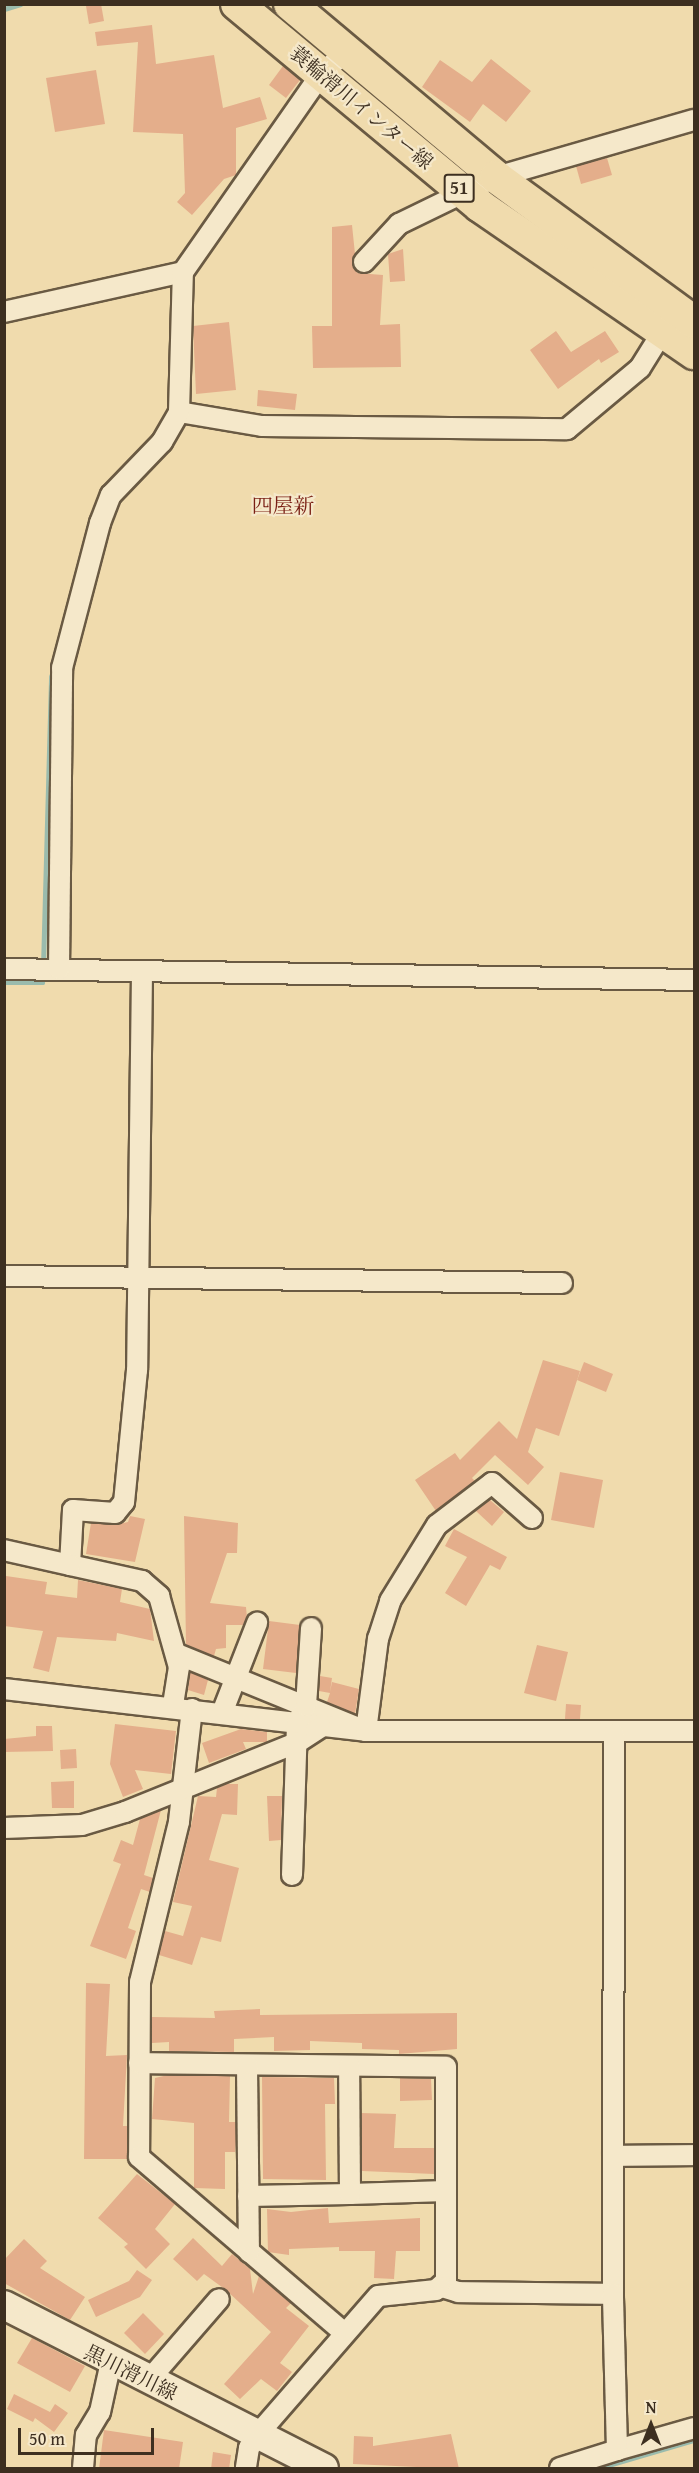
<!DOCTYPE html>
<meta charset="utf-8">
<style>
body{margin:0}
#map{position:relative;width:699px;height:2473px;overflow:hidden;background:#f0dbad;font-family:"Gentium Book Plus","Noto Serif JP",serif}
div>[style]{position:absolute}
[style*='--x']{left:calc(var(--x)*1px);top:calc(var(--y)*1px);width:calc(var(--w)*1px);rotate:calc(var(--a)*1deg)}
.stream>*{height:5px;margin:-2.5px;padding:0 2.5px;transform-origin:2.5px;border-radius:2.5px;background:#9abbad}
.building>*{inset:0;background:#e4ae8b}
.roads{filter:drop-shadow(2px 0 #6a5a43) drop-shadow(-2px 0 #6a5a43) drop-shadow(0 2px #6a5a43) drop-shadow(0 -2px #6a5a43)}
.minor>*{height:20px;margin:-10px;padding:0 10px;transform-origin:10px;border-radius:10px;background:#f5e8ca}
.secondary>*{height:28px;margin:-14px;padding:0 14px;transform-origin:14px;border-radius:14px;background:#f5e8ca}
.primary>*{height:32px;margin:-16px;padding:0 16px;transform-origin:16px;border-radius:16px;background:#f0dbad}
span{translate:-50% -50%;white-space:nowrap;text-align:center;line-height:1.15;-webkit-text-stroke:4.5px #f5e8ca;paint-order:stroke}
.shield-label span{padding:2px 4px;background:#f5e8ca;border:2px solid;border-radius:4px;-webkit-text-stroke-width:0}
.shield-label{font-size:18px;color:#3d2f20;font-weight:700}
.street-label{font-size:20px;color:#3d2f20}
.neighbourhood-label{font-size:21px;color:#7a1f14}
.frame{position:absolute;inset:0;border:6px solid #3d2f20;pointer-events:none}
.north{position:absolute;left:621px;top:2395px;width:60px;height:60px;-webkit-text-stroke:4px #f5e8ca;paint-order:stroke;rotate:0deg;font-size:16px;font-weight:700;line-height:24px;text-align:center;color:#3d2f20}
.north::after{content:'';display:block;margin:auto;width:21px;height:27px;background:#3d2f20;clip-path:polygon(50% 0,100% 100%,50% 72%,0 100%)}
.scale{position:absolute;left:18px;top:2428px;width:136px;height:27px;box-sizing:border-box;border:3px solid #3d2f20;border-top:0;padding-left:8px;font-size:18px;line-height:21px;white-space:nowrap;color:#3d2f20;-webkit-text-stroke:4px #f5e8ca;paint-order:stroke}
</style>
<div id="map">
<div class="stream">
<div style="--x:4;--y:9;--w:17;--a:-17"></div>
<div style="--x:43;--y:966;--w:290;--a:-88.4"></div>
<div style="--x:4;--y:982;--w:38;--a:0"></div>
<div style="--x:42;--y:982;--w:7;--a:-90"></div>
<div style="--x:598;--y:2468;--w:100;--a:-16.3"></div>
</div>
<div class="building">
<div style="clip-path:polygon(101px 4px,104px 21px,89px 24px,86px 6px)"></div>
<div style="clip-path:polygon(152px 25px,156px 64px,214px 55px,223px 108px,260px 97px,267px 119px,236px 128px,236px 175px,224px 179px,192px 215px,177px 202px,185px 193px,183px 134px,133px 132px,138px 42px,97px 46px,95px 32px)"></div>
<div style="clip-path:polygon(491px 59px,531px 91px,506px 122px,483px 104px,470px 122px,422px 87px,440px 60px,472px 82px)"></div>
<div style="clip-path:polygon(283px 66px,300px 80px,286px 98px,269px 85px)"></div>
<div style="clip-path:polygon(96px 70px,105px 124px,55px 132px,46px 78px)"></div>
<div style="clip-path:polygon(607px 158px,612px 175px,581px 184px,576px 166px)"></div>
<div style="clip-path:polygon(352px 225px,357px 273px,383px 275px,380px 325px,400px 324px,401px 367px,313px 368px,312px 326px,332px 326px,332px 227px)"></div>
<div style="clip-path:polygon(403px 249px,405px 281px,390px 282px,388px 254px)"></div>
<div style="clip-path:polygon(229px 322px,236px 390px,196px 394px,193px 326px)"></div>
<div style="clip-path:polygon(556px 331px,571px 352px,605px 331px,619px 352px,601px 363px,599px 359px,558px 389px,530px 350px)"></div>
<div style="clip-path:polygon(258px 390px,297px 394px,295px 410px,257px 406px)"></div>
<div style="clip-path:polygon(543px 1360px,580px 1371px,559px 1436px,536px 1428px,528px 1452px,544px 1467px,528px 1485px,495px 1455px,472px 1478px,475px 1481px,436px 1511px,415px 1480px,455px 1453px,460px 1460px,499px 1421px,517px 1439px)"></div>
<div style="clip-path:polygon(584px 1362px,613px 1374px,606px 1392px,577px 1380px)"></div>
<div style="clip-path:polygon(560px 1472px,603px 1480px,594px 1528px,551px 1520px)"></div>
<div style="clip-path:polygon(490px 1500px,504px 1512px,492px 1526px,476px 1511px)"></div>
<div style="clip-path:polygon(130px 1516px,145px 1519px,135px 1562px,86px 1554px,91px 1523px,119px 1524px,128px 1522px)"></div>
<div style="clip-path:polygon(184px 1516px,238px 1523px,237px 1553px,227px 1553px,210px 1603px,246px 1607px,247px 1618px,243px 1625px,226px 1625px,226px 1648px,216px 1649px,214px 1656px,186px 1645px)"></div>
<div style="clip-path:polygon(454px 1529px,507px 1557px,500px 1570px,490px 1565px,466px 1606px,445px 1593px,467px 1557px,445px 1546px)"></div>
<div style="clip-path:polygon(6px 1576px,47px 1582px,45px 1594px,77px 1598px,78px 1580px,122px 1589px,120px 1602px,150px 1609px,154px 1641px,117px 1633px,116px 1641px,57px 1637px,49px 1672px,33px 1668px,43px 1631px,4px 1626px)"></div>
<div style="clip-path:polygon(269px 1621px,300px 1625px,296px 1673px,263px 1669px)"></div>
<div style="clip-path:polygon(537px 1645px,568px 1652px,556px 1701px,524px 1693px)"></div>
<div style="clip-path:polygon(190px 1672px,208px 1680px,204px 1695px,188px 1690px)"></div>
<div style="clip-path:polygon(320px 1676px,332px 1678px,330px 1692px,332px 1682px,359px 1689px,355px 1714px,327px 1702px,330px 1693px,319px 1691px)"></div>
<div style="clip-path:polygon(566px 1704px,581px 1705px,580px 1719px,565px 1719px)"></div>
<div style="clip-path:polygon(115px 1724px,176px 1731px,171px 1774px,135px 1770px,143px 1789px,123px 1797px,110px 1764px)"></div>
<div style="clip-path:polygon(36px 1726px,52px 1726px,53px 1751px,4px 1752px,4px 1739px,36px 1736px)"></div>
<div style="clip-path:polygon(241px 1729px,267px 1732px,267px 1742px,243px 1742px,246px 1749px,209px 1763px,202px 1743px)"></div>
<div style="clip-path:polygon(76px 1749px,77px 1768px,61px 1769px,60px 1750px)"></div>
<div style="clip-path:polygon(74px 1781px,74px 1808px,52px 1808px,51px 1782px)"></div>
<div style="clip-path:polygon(227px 1784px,238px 1784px,237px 1815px,222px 1814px,209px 1860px,239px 1868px,221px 1942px,201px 1937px,192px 1965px,159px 1955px,165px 1931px,183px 1936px,192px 1906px,173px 1902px,198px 1796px,216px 1797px,217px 1788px)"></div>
<div style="clip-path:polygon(267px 1796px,282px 1796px,281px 1840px,269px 1841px)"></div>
<div style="clip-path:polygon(161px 1810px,144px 1875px,153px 1878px,150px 1892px,141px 1889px,128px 1928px,136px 1931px,126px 1959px,90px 1946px,121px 1864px,113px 1861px,121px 1840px,133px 1845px,140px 1819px)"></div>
<div style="clip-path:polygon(86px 1983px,110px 1984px,106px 2056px,127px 2055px,123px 2126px,127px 2126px,127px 2159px,84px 2159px)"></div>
<div style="clip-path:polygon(260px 2009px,260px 2015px,457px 2013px,457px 2049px,399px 2054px,399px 2050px,362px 2049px,362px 2043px,310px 2041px,310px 2050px,274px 2051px,274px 2037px,234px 2039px,234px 2052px,169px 2051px,169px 2042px,152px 2043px,152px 2017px,215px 2018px,214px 2011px)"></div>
<div style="clip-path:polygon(168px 2075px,230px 2076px,229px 2122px,236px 2122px,236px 2142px,235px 2152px,225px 2152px,225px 2189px,194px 2188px,194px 2123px,152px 2119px,155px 2078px)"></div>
<div style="clip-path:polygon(262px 2077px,334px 2078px,335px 2104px,325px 2104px,326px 2180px,263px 2179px)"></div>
<div style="clip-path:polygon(400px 2078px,431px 2079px,432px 2100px,400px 2101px)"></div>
<div style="clip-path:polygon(361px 2113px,396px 2114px,394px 2148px,434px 2148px,434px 2174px,362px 2171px)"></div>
<div style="clip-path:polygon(137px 2174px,175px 2204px,155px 2229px,170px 2244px,146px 2269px,124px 2247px,128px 2244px,98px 2218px)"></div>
<div style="clip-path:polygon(328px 2208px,329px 2223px,420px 2218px,420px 2251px,396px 2251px,394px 2279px,374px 2278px,375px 2251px,339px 2251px,339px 2247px,289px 2249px,289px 2255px,268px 2252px,267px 2209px,291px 2212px)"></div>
<div style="clip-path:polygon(193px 2238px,222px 2266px,232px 2254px,250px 2269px,253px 2294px,259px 2276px,291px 2303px,286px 2308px,309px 2326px,280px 2363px,292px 2372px,277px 2391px,261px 2379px,240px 2399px,224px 2384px,271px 2332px,226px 2290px,204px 2274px,197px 2281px,173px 2259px)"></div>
<div style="clip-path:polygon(24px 2239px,47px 2261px,40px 2268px,85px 2297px,70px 2320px,4px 2283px,4px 2260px)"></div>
<div style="clip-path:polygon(137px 2270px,152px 2280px,140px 2297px,96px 2317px,88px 2300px,129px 2281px)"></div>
<div style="clip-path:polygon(143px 2313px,164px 2334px,145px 2354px,124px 2333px)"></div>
<div style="clip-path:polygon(32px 2338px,85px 2366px,70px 2392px,17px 2363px)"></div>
<div style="clip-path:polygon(14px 2394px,50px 2412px,55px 2404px,68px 2413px,54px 2432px,35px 2418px,33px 2422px,7px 2409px)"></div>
<div style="clip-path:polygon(104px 2430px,183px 2442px,179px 2469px,99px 2469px)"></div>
<div style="clip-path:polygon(451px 2434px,459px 2469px,353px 2464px,354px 2436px,373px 2437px,373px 2446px)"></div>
<div style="clip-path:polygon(213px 2452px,231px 2455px,229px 2469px,211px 2469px)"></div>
</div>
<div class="roads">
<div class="minor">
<div style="--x:364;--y:262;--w:52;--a:-47.4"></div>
<div style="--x:399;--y:224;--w:108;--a:-25.9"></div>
<div style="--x:496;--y:177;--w:206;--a:-16.1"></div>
<div style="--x:4;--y:312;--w:183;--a:-12.6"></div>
<div style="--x:179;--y:412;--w:84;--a:9.6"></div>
<div style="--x:262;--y:426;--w:305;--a:0.6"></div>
<div style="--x:567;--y:429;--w:95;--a:-39.9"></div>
<div style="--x:640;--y:368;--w:53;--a:-58.1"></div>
<div style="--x:4;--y:969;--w:690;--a:0.91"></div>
<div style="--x:59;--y:969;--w:301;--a:-89.4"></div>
<div style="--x:62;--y:668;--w:150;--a:-75.3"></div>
<div style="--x:100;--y:523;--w:30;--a:-69"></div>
<div style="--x:111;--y:495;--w:74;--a:-46.1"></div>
<div style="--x:162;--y:442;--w:34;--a:-60"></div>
<div style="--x:179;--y:412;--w:140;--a:-88.4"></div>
<div style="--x:183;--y:272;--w:243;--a:-55.1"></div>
<div style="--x:322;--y:73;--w:35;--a:-41"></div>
<div style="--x:142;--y:972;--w:398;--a:90.7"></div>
<div style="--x:137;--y:1370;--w:133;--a:95.6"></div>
<div style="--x:124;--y:1502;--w:14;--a:129"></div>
<div style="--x:115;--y:1513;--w:42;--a:-175.9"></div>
<div style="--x:73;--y:1510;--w:55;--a:93.1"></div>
<div style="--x:70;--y:1565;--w:74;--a:12.5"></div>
<div style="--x:142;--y:1581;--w:23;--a:41"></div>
<div style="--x:159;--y:1596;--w:74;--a:74.3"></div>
<div style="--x:179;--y:1667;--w:39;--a:99"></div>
<div style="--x:4;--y:1276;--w:558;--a:0.72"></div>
<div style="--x:4;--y:1550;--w:68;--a:12.8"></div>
<div style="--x:177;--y:1654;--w:204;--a:22.2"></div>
<div style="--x:366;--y:1731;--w:93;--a:-82.6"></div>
<div style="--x:378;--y:1639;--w:40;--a:-72"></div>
<div style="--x:390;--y:1601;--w:89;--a:-58.3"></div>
<div style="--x:437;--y:1525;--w:69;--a:-37.4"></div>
<div style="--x:492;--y:1483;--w:53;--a:41.2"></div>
<div style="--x:4;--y:1689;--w:364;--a:6.6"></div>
<div style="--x:366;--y:1731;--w:328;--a:0"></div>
<div style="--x:192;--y:1709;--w:114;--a:96.6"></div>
<div style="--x:179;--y:1822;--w:165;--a:103.7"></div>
<div style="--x:140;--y:1982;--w:175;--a:90.3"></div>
<div style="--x:139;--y:2157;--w:270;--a:40.6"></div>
<div style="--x:222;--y:1713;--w:97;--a:-68.7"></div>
<div style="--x:4;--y:1828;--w:78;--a:-2.2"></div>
<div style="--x:82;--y:1825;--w:45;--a:-16.8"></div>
<div style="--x:125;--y:1812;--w:187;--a:-22"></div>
<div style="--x:298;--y:1742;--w:27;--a:-33"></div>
<div style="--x:292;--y:1875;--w:152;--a:-88.1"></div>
<div style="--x:297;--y:1723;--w:19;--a:-62"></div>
<div style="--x:306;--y:1706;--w:78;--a:-86.3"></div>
<div style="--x:139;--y:2063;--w:307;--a:0.7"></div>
<div style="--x:446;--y:2067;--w:214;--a:90"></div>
<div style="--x:446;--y:2281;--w:13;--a:138"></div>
<div style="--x:436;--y:2290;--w:58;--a:174.1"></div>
<div style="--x:378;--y:2296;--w:184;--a:131"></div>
<div style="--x:257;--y:2435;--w:15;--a:122"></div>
<div style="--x:249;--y:2448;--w:20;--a:99"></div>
<div style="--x:247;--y:2065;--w:187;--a:89.4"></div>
<div style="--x:613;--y:2156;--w:81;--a:-0.7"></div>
<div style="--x:350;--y:2194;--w:96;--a:-1.8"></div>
<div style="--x:248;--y:2196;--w:102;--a:-1.1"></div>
<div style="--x:350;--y:2194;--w:128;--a:-90.4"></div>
<div style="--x:442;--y:2287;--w:17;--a:17"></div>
<div style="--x:458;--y:2292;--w:155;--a:0.7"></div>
<div style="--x:613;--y:2294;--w:560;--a:-89.9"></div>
<div style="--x:148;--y:2381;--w:108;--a:-49.1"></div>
<div style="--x:617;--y:2450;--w:80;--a:-15.9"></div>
<div style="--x:83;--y:2468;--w:33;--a:-85"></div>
<div style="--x:86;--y:2435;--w:27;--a:-59"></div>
<div style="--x:100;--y:2412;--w:51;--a:-77.6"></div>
<div style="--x:560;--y:2468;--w:60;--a:-17.5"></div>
<div style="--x:617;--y:2450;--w:156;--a:-91.5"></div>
</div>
<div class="secondary">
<div style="--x:4;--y:2305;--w:359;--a:27"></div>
</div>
<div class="primary">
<div style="--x:237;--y:4;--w:316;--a:39.7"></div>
<div style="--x:480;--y:206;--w:260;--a:34.5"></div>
<div style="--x:290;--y:4;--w:269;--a:40"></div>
<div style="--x:496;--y:177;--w:245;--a:36.2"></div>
</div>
</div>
<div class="shield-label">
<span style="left:459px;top:188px">51</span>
</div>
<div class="street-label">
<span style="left:362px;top:107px;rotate:40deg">蓑輪滑川インター線</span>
<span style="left:131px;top:2372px;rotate:26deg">黒川滑川線</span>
</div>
<div class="neighbourhood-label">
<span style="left:283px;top:506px">四屋新</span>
</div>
<div class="frame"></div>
<div class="north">N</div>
<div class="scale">50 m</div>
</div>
